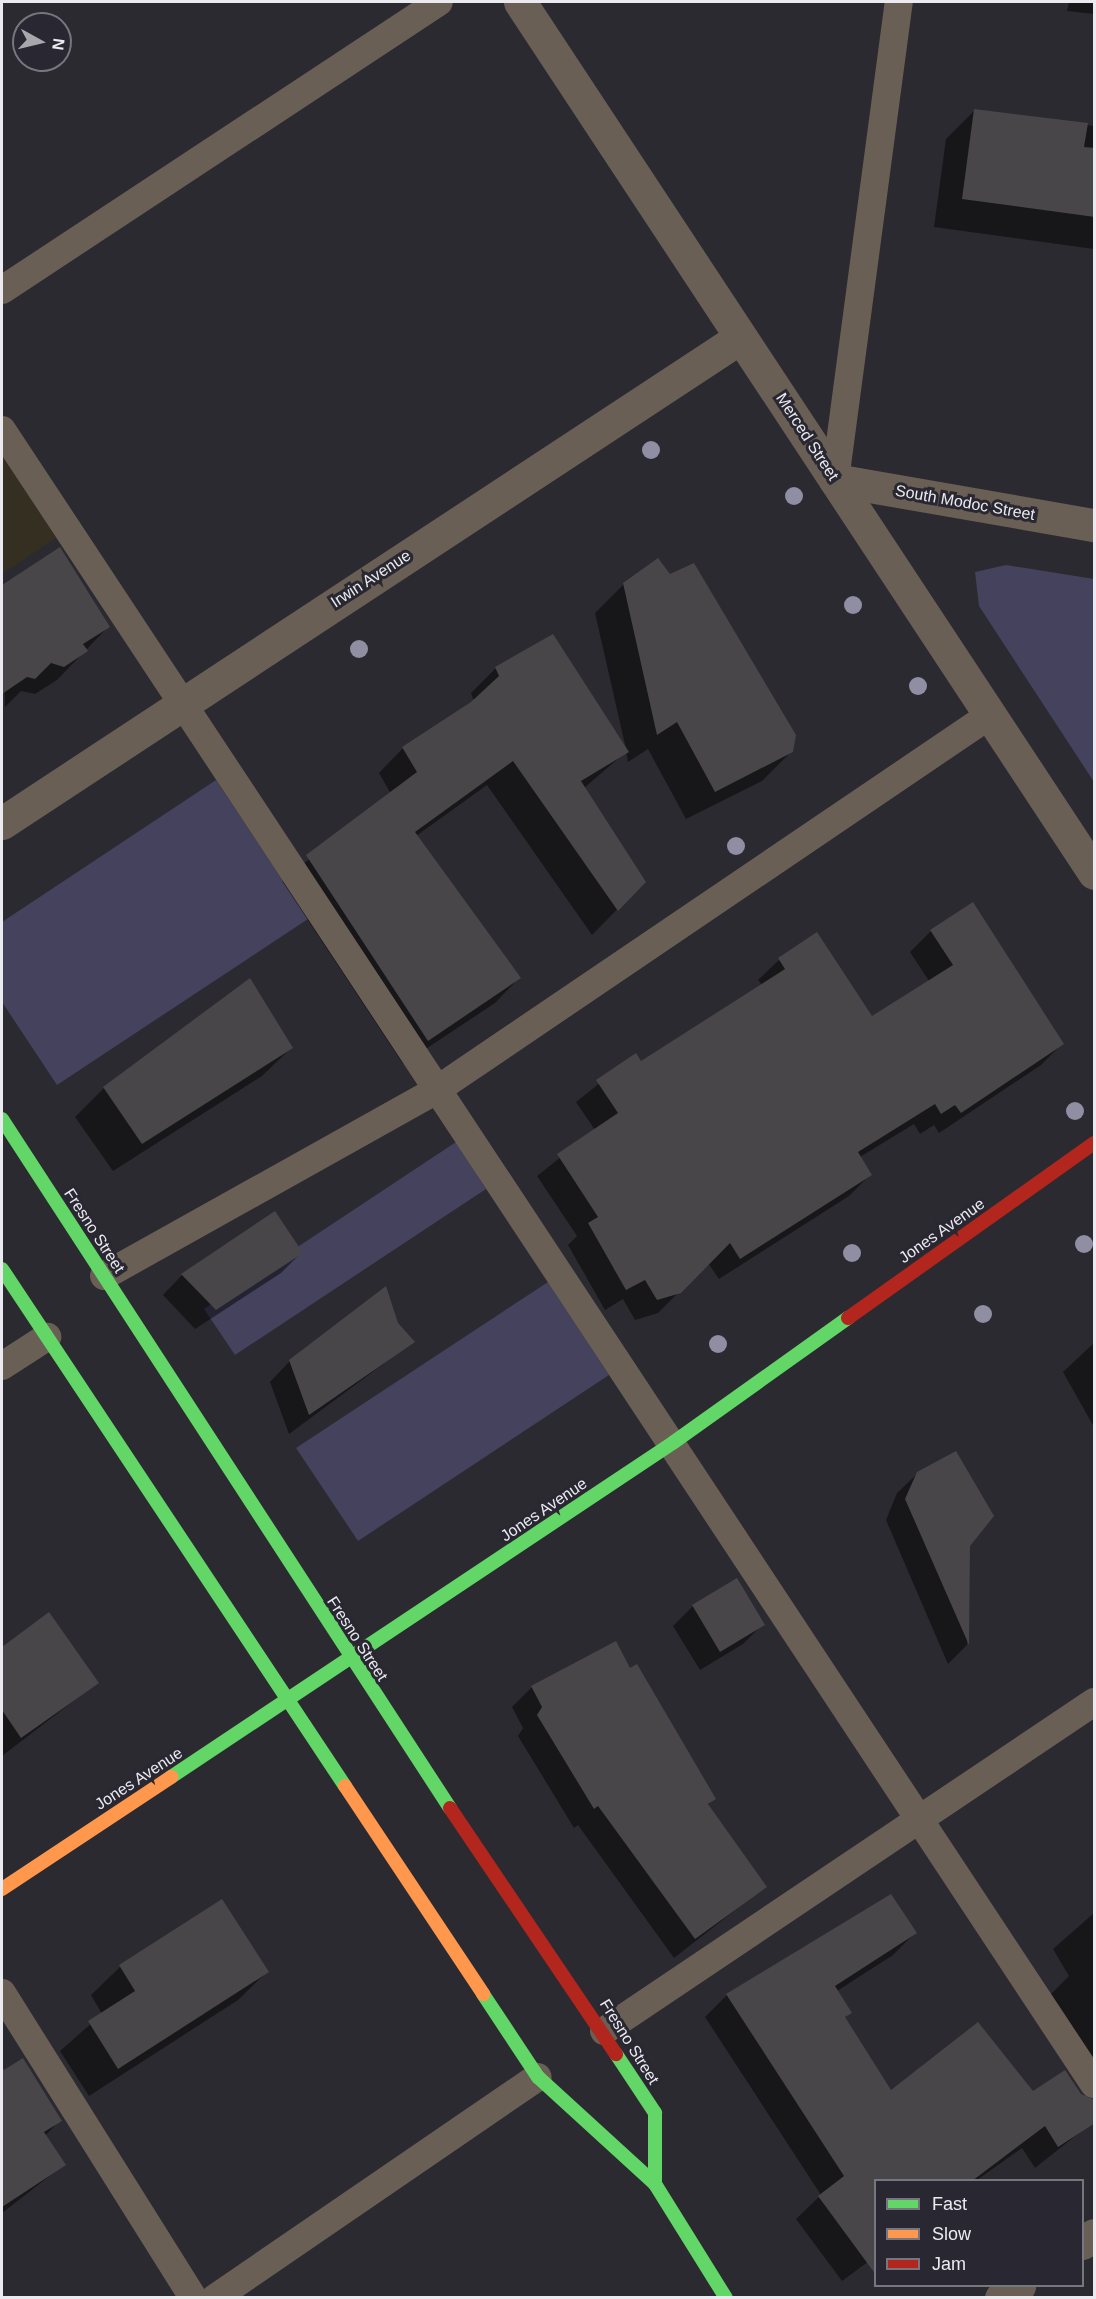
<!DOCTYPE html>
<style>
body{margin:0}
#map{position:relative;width:1096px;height:2299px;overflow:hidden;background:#2b2a30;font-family:Arial,sans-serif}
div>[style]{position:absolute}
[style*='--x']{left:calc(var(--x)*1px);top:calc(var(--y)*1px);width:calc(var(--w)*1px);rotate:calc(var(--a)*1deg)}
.education>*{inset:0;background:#352f21}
.green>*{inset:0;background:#44425c}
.shadow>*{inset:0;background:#0007}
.building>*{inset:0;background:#494649}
.lane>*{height:28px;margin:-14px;padding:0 14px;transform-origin:14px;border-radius:14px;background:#695f55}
.street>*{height:33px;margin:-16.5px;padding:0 16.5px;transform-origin:16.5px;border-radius:16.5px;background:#695f55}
.fast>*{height:14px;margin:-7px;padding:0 7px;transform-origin:7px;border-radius:7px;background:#63d668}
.slow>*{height:14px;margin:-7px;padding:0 7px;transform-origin:7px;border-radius:7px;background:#ff974d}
.jam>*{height:14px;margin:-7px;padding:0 7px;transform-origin:7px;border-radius:7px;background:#b3261e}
.trees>*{width:18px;height:18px;margin:-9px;border-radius:50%;background:#8f8ea2}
span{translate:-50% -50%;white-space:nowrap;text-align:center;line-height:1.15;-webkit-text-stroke:6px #292832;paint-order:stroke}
.street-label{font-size:16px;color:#eaeaf0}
.frame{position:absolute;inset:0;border:3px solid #eaeaf0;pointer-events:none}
.legend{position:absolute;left:874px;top:2179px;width:210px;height:108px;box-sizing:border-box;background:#292832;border:2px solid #76767e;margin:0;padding:8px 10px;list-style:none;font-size:18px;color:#eaeaf0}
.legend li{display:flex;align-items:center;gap:12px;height:30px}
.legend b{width:30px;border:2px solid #76767e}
.north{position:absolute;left:12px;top:12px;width:60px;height:60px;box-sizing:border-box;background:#292832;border:2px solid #76767e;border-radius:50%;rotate:98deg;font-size:16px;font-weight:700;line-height:24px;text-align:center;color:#eaeaf0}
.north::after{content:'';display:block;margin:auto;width:21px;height:27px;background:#a7a7ad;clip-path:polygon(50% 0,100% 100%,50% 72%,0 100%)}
</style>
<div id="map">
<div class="education">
<div style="clip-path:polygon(2px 455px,56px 538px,2px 574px)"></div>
</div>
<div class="green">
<div style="clip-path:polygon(1006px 565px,1094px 579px,1094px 782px,979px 606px,975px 572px)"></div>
<div style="clip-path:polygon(216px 780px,308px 919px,57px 1085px,2px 1002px,2px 922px)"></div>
<div style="clip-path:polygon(456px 1142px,486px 1189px,235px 1355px,204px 1309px)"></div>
<div style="clip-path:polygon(548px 1282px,609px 1375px,358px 1541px,296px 1448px)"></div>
</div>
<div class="shadow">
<div style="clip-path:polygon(1069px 2px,1094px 2px,1094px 14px,1067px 11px)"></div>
<div style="clip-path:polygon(975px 110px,1094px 126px,1094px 249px,934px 227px,946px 139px)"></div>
<div style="clip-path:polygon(624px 584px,791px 752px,762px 781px,686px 819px,648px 749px,628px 762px,626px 752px,584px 788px,644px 882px,592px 935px,487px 785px,416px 836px,519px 978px,495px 1003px,403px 1064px,282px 881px,391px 794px,379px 773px,403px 748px,474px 701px,471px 693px,496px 668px,626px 749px,595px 613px)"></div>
<div style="clip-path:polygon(3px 586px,108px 627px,57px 680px,35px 694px,21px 691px,5px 707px)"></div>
<div style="clip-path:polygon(931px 931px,1062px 1044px,1041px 1065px,939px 1133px,934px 1125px,920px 1134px,914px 1124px,860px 1157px,870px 1175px,849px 1196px,719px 1279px,708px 1263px,658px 1313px,635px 1320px,623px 1299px,605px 1310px,568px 1245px,577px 1236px,537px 1176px,595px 1130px,576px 1102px,635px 1055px,640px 1063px,762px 985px,758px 980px,779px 960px,872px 1018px,929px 981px,910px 952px)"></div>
<div style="clip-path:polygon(249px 980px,291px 1048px,262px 1076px,113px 1171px,75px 1117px,104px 1088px)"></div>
<div style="clip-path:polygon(301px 1253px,281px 1273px,195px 1329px,163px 1295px,182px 1275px)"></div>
<div style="clip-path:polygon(396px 1323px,413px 1342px,289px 1434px,270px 1382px,290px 1361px)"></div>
<div style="clip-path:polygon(1094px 1343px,1094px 1427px,1063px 1372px)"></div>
<div style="clip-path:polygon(918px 1473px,968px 1545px,967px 1645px,948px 1664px,886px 1520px,897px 1493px)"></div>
<div style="clip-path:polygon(693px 1606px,763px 1624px,743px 1644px,700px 1670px,673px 1626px)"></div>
<div style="clip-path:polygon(49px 1614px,97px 1683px,2px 1756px,2px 1648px)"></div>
<div style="clip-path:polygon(629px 1670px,714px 1799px,707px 1806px,765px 1887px,674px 1958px,578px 1825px,574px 1828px,518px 1736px,523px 1728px,512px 1707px,532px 1687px)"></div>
<div style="clip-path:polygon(222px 1901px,267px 1972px,238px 2000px,89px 2096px,60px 2051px,102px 2014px,91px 1995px,120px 1967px)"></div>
<div style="clip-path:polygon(1094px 1913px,1094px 2072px,1044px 2001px,1069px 1976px,1053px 1949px)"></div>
<div style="clip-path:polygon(915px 1933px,893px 1955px,837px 1991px,850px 2013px,844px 2018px,891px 2092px,1093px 2122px,1035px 2168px,1022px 2148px,977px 2180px,876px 2180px,876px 2256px,842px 2281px,796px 2219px,821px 2195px,705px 2017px,727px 1995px)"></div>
<div style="clip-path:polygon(23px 2060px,60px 2120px,45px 2136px,64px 2165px,2px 2213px,2px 2073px)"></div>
</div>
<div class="building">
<div style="clip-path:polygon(974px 109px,1088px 123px,1084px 147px,1095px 148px,1095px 217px,962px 199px)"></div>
<div style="clip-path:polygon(60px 547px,110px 627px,83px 644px,88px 651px,64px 667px,51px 663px,35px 679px,27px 677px,2px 694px,2px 585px)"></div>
<div style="clip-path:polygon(658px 558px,670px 574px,694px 563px,796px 735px,793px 752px,715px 792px,677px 722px,657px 735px,623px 583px)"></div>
<div style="clip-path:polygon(553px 634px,629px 752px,581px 781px,646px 882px,618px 911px,513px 761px,415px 832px,521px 978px,428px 1041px,306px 855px,417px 772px,402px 747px,471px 702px,499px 676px,495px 667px)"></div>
<div style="clip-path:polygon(973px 902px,1064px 1044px,961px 1113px,955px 1105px,941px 1114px,935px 1104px,858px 1152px,872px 1175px,740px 1259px,730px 1243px,681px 1293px,657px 1300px,645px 1280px,626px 1290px,588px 1223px,598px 1217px,557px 1154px,618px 1113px,596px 1080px,636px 1053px,641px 1061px,785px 969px,778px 958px,817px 932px,872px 1016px,953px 965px,930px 930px)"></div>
<div style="clip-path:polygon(250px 978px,293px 1048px,142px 1144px,103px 1087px)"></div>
<div style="clip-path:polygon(275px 1211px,303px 1253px,216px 1310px,181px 1274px)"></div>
<div style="clip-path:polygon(386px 1286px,398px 1323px,415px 1342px,309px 1415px,289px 1360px)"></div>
<div style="clip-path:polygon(956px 1451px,994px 1516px,970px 1546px,969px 1645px,905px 1499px,917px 1472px)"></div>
<div style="clip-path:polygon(737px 1578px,765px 1625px,720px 1652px,692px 1605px)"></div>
<div style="clip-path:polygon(49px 1612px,99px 1683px,21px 1738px,2px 1710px,2px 1647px)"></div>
<div style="clip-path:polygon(616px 1641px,630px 1668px,637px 1664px,716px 1799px,708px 1804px,767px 1887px,695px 1939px,598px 1806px,594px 1809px,537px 1715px,542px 1707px,531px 1686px)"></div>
<div style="clip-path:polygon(891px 1894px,917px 1933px,835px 1986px,852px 2013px,845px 2017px,891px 2090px,978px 2022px,1033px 2091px,1065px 2070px,1081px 2094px,1095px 2100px,1095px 2123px,1058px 2147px,1045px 2126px,972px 2181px,876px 2181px,876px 2275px,818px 2196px,844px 2176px,726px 1994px)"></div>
<div style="clip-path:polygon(222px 1899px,269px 1972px,118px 2069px,88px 2021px,135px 1991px,119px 1965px)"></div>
<div style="clip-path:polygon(23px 2058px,62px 2121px,44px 2132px,66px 2165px,2px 2207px,2px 2066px,4px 2070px)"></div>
</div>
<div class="lane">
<div style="--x:2;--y:290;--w:523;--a:-33.39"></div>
<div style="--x:2;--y:430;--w:1982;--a:56.57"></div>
<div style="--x:835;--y:480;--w:482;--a:-82.4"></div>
<div style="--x:104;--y:1276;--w:383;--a:-29.2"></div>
<div style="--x:438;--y:1089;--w:667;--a:-34.12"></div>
<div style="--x:2;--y:1366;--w:54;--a:-32.8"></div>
<div style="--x:2;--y:1993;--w:360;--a:57.9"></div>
<div style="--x:604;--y:2031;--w:590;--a:-33.88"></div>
<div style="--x:215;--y:2298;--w:391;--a:-34.4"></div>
</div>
<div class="street">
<div style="--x:520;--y:2;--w:1043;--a:56.61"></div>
<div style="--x:835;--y:480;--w:263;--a:9.9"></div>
<div style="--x:2;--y:823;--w:884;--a:-33.33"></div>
<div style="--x:1082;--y:2243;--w:14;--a:-34"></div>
<div style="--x:1001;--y:2298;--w:22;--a:-34"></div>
</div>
<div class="fast">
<div style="--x:2;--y:1119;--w:822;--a:56.97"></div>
<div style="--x:2;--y:1269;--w:620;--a:56.44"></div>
<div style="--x:171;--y:1777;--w:604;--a:-33.66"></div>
<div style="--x:674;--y:1442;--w:214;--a:-35.5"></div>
<div style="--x:483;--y:1994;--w:100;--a:56.5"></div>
<div style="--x:538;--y:2077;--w:159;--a:42.4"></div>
<div style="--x:655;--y:2184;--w:134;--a:58.1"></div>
<div style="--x:616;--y:2054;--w:71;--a:56.5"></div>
<div style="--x:655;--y:2113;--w:71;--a:90"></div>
</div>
<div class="slow">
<div style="--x:345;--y:1786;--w:250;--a:56.4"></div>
<div style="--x:2;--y:1889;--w:203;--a:-33.5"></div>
</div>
<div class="jam">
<div style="--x:848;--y:1318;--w:302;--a:-35.4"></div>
<div style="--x:450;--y:1808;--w:297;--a:56"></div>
</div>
<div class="trees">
<div style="left:651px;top:450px"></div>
<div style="left:794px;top:496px"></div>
<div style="left:853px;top:605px"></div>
<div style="left:359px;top:649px"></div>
<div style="left:918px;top:686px"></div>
<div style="left:736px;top:846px"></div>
<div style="left:1075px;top:1111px"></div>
<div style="left:1084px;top:1244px"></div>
<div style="left:852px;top:1253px"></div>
<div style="left:983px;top:1314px"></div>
<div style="left:718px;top:1344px"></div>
</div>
<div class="street-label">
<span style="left:807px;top:437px;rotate:57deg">Merced Street</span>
<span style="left:965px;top:503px;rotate:10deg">South Modoc Street</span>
<span style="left:371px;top:579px;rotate:-33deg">Irwin Avenue</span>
<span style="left:94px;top:1231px;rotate:57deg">Fresno Street</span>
<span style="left:942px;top:1231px;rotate:-35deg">Jones Avenue</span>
<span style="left:544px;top:1510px;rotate:-34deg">Jones Avenue</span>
<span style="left:357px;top:1639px;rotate:57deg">Fresno Street</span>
<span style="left:139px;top:1779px;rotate:-33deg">Jones Avenue</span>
<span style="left:629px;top:2042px;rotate:58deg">Fresno Street</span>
</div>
<div class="frame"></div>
<ul class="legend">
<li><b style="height:8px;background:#63d668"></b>Fast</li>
<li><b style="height:8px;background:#ff974d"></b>Slow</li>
<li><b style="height:8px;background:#b3261e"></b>Jam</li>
</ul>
<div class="north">N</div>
</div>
